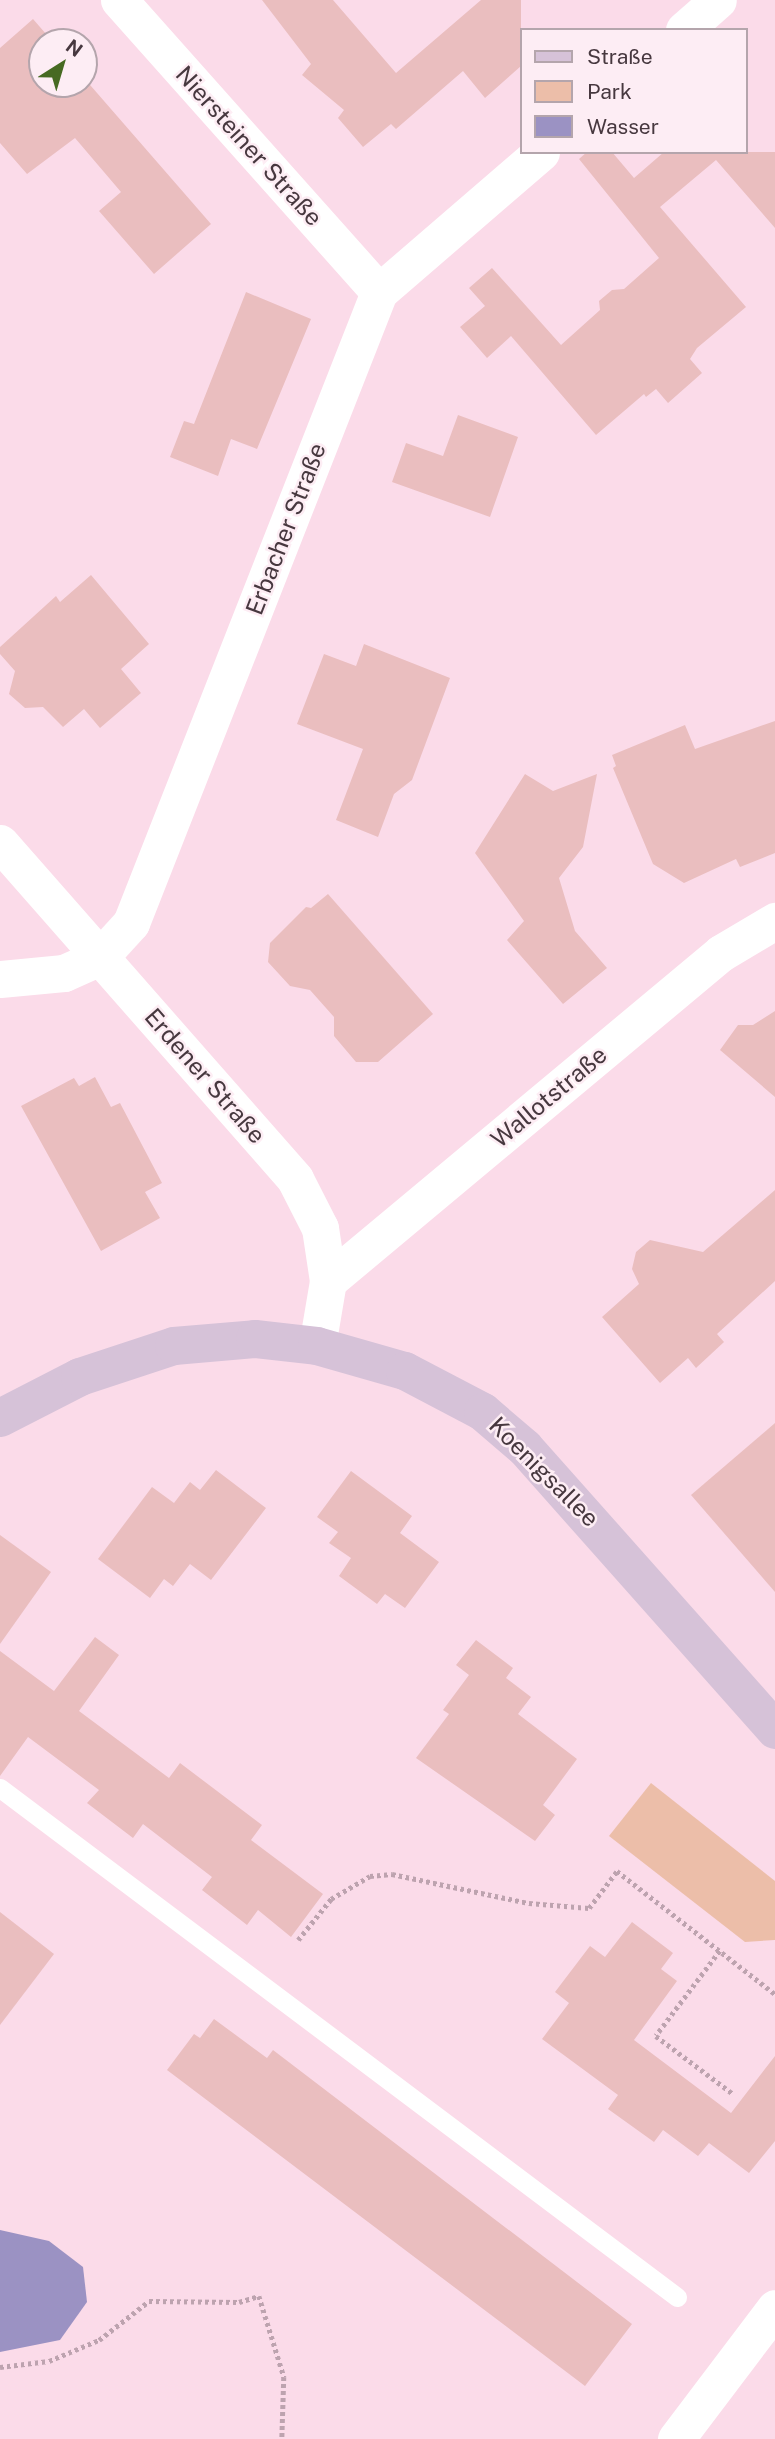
<!DOCTYPE html>
<meta charset="utf-8">
<style>
body{margin:0}
#map{position:relative;width:775px;height:2439px;overflow:hidden;background:#fbdbe9;font-family:"Public Sans",sans-serif}
div>[style]{position:absolute}
[style*='--x']{left:calc(var(--x)*1px);top:calc(var(--y)*1px);width:calc(var(--w)*1px);rotate:calc(var(--a)*1deg)}
.green>*{inset:0;background:#ecbea9}
.water>*{inset:0;background:#9b92c3}
.building>*{inset:0;background:#eabebf}
.path>*{height:4.5px;margin-top:-2.25px;transform-origin:0;background:repeating-linear-gradient(90deg,#bda3af 0 3.5px,transparent 0 7px)}
.service>*{height:19px;margin:-9.5px;padding:0 9.5px;transform-origin:9.5px;border-radius:9.5px;background:#fff}
.minor>*{height:37px;margin:-18.5px;padding:0 18.5px;transform-origin:18.5px;border-radius:18.5px;background:#fff}
.secondary>*{height:38px;margin:-19px;padding:0 19px;transform-origin:19px;border-radius:19px;background:#d6c2d8}
span{translate:-50% -50%;white-space:nowrap;text-align:center;line-height:1.15;-webkit-text-stroke:5px #fdedf4;paint-order:stroke}
.street-label{font-size:24px;color:#47383f}
.legend{position:absolute;left:520px;top:28px;width:228px;height:126px;box-sizing:border-box;background:#fdedf4;border:2px solid #b4a5ac;margin:0;padding:9px 12px;list-style:none;font-size:21px;color:#47383f}
.legend li{display:flex;align-items:center;gap:14px;height:35px}
.legend b{width:35px;border:2px solid #b4a5ac}
.north{position:absolute;left:28px;top:28px;width:70px;height:70px;box-sizing:border-box;background:#fdedf4;border:2px solid #b4a5ac;border-radius:50%;rotate:37deg;font-size:19px;font-weight:700;line-height:28px;text-align:center;color:#47383f}
.north::after{content:'';display:block;margin:auto;width:24px;height:32px;background:#476a22;clip-path:polygon(50% 0,100% 100%,50% 72%,0 100%)}
</style>
<div id="map">
<div class="green">
<div style="clip-path:polygon(651px 1783px,775px 1881px,775px 1940px,745px 1942px,609px 1836px)"></div>
</div>
<div class="water">
<div style="clip-path:polygon(0 2230px,49px 2241px,83px 2267px,87px 2302px,60px 2340px,0 2352px)"></div>
</div>
<div class="building">
<div style="clip-path:polygon(262px 0,333px 0,396px 73px,481px 0,521px 0,521px 66px,485px 98px,463px 71px,396px 129px,391px 124px,363px 147px,338px 118px,344px 110px,302px 75px,311px 64px)"></div>
<div style="clip-path:polygon(33px 19px,53px 42px,42px 42px,42px 84px,84px 84px,84px 78px,211px 224px,154px 274px,99px 211px,121px 192px,75px 138px,27px 174px,0 143px,0 48px)"></div>
<div style="clip-path:polygon(587px 152px,612px 152px,634px 178px,664px 152px,775px 152px,775px 228px,716px 160px,660px 207px,746px 307px,697px 348px,690px 359px,702px 373px,668px 403px,656px 389px,646px 397px,644px 394px,596px 435px,511px 336px,487px 358px,460px 327px,485px 306px,469px 288px,492px 268px,561px 345px,600px 310px,599px 301px,612px 290px,624px 289px,659px 258px,579px 159px)"></div>
<div style="clip-path:polygon(246px 292px,311px 319px,257px 449px,231px 439px,218px 476px,170px 457px,184px 421px,194px 424px)"></div>
<div style="clip-path:polygon(458px 415px,518px 437px,490px 517px,392px 482px,406px 443px,443px 456px)"></div>
<div style="clip-path:polygon(91px 575px,149px 644px,121px 669px,141px 693px,100px 728px,84px 709px,63px 727px,43px 707px,25px 708px,9px 694px,15px 671px,0 654px,0 647px,56px 596px,60px 602px)"></div>
<div style="clip-path:polygon(364px 644px,450px 678px,412px 780px,394px 794px,378px 837px,336px 820px,363px 749px,297px 724px,324px 654px,356px 666px)"></div>
<div style="clip-path:polygon(775px 721px,775px 853px,740px 867px,736px 859px,684px 883px,653px 864px,613px 768px,616px 766px,612px 755px,685px 725px,695px 749px)"></div>
<div style="clip-path:polygon(525px 774px,553px 791px,597px 774px,583px 847px,559px 878px,575px 931px,607px 968px,563px 1004px,507px 940px,524px 921px,475px 853px)"></div>
<div style="clip-path:polygon(328px 894px,433px 1014px,378px 1062px,356px 1062px,334px 1036px,334px 1017px,310px 990px,290px 986px,268px 962px,270px 943px,306px 907px,311px 908px)"></div>
<div style="clip-path:polygon(775px 1011px,775px 1097px,720px 1050px,738px 1025px,753px 1025px)"></div>
<div style="clip-path:polygon(95px 1077px,111px 1107px,120px 1103px,162px 1183px,145px 1192px,160px 1218px,101px 1251px,21px 1106px,74px 1078px,79px 1086px)"></div>
<div style="clip-path:polygon(775px 1190px,775px 1281px,717px 1334px,724px 1342px,696px 1368px,688px 1358px,660px 1383px,602px 1317px,639px 1284px,632px 1269px,636px 1252px,650px 1240px,703px 1252px)"></div>
<div style="clip-path:polygon(775px 1423px,775px 1592px,691px 1495px)"></div>
<div style="clip-path:polygon(216px 1470px,266px 1508px,211px 1580px,190px 1564px,173px 1586px,164px 1579px,150px 1598px,98px 1559px,152px 1487px,174px 1503px,190px 1482px,200px 1490px)"></div>
<div style="clip-path:polygon(351px 1471px,412px 1516px,400px 1533px,439px 1562px,405px 1608px,385px 1594px,377px 1604px,339px 1576px,351px 1558px,329px 1543px,338px 1532px,317px 1517px)"></div>
<div style="clip-path:polygon(0 1535px,51px 1572px,0 1644px)"></div>
<div style="clip-path:polygon(95px 1637px,119px 1655px,79px 1711px,169px 1778px,180px 1763px,262px 1825px,251px 1840px,323px 1894px,291px 1937px,258px 1910px,247px 1925px,202px 1890px,212px 1877px,143px 1824px,133px 1838px,87px 1803px,99px 1790px,28px 1737px,0 1776px,0 1651px,54px 1691px)"></div>
<div style="clip-path:polygon(476px 1640px,513px 1668px,506px 1678px,531px 1697px,518px 1714px,577px 1759px,543px 1805px,555px 1815px,535px 1841px,416px 1758px,449px 1714px,443px 1710px,469px 1675px,456px 1665px)"></div>
<div style="clip-path:polygon(0 1912px,54px 1954px,0 2025px)"></div>
<div style="clip-path:polygon(632px 1922px,673px 1953px,661px 1969px,677px 1981px,634px 2040px,731px 2113px,775px 2056px,775px 2141px,749px 2173px,709px 2143px,698px 2156px,663px 2130px,654px 2142px,608px 2109px,618px 2095px,542px 2039px,569px 2003px,555px 1992px,590px 1946px,605px 1957px)"></div>
<div style="clip-path:polygon(214px 2019px,267px 2058px,273px 2050px,632px 2324px,585px 2386px,167px 2070px,194px 2034px,200px 2038px)"></div>
</div>
<div class="path">
<div style="--x:298;--y:1940;--w:53;--a:-51.2"></div>
<div style="--x:331;--y:1899;--w:45;--a:-30.5"></div>
<div style="--x:370;--y:1876;--w:22;--a:-5"></div>
<div style="--x:392;--y:1874;--w:140;--a:12"></div>
<div style="--x:529;--y:1903;--w:60;--a:4.8"></div>
<div style="--x:589;--y:1908;--w:46;--a:-52.9"></div>
<div style="--x:617;--y:1871;--w:200;--a:37.9"></div>
<div style="--x:720;--y:1951;--w:106;--a:127"></div>
<div style="--x:656;--y:2036;--w:95;--a:36.9"></div>
<div style="--x:0;--y:2367;--w:49;--a:-7"></div>
<div style="--x:49;--y:2361;--w:54;--a:-22.8"></div>
<div style="--x:99;--y:2340;--w:63;--a:-38"></div>
<div style="--x:149;--y:2301;--w:90;--a:0.6"></div>
<div style="--x:239;--y:2302;--w:21;--a:-17"></div>
<div style="--x:259;--y:2296;--w:85;--a:72.8"></div>
<div style="--x:284;--y:2377;--w:62;--a:91.8"></div>
</div>
<div class="service">
<div style="--x:0;--y:1788;--w:847;--a:36.94"></div>
</div>
<div class="minor">
<div style="--x:119;--y:0;--w:391;--a:48.3"></div>
<div style="--x:684;--y:30;--w:45;--a:-41.4"></div>
<div style="--x:0;--y:843;--w:447;--a:48.7"></div>
<div style="--x:295;--y:1179;--w:55;--a:63"></div>
<div style="--x:320;--y:1228;--w:54;--a:81.4"></div>
<div style="--x:328;--y:1281;--w:66;--a:99.6"></div>
<div style="--x:0;--y:979;--w:64;--a:-5.4"></div>
<div style="--x:64;--y:973;--w:39;--a:-24"></div>
<div style="--x:100;--y:957;--w:46;--a:-47.6"></div>
<div style="--x:131;--y:923;--w:678;--a:-68.54"></div>
<div style="--x:379;--y:292;--w:214;--a:-40.8"></div>
<div style="--x:328;--y:1281;--w:512;--a:-39.85"></div>
<div style="--x:721;--y:953;--w:63;--a:-30.7"></div>
<div style="--x:676;--y:2439;--w:164;--a:-52.9"></div>
</div>
<div class="secondary">
<div style="--x:0;--y:1418;--w:90;--a:-27.1"></div>
<div style="--x:80;--y:1377;--w:99;--a:-18.3"></div>
<div style="--x:174;--y:1346;--w:81;--a:-4.9"></div>
<div style="--x:255;--y:1339;--w:62;--a:6.4"></div>
<div style="--x:317;--y:1346;--w:91;--a:15.9"></div>
<div style="--x:405;--y:1371;--w:88;--a:27.7"></div>
<div style="--x:483;--y:1412;--w:55;--a:40.6"></div>
<div style="--x:525;--y:1448;--w:377;--a:48.4"></div>
</div>
<div class="street-label">
<span style="left:249px;top:146px;rotate:48deg">Niersteiner Straße</span>
<span style="left:286px;top:529px;rotate:-69deg">Erbacher Straße</span>
<span style="left:205px;top:1076px;rotate:49deg">Erdener Straße</span>
<span style="left:549px;top:1097px;rotate:-40deg">Wallotstraße</span>
<span style="left:544px;top:1472px;rotate:45deg">Koenigsallee</span>
</div>
<ul class="legend">
<li><b style="height:9px;background:#d6c2d8"></b>Straße</li>
<li><b style="height:19px;background:#ecbea9"></b>Park</li>
<li><b style="height:19px;background:#9b92c3"></b>Wasser</li>
</ul>
<div class="north">N</div>
</div>
